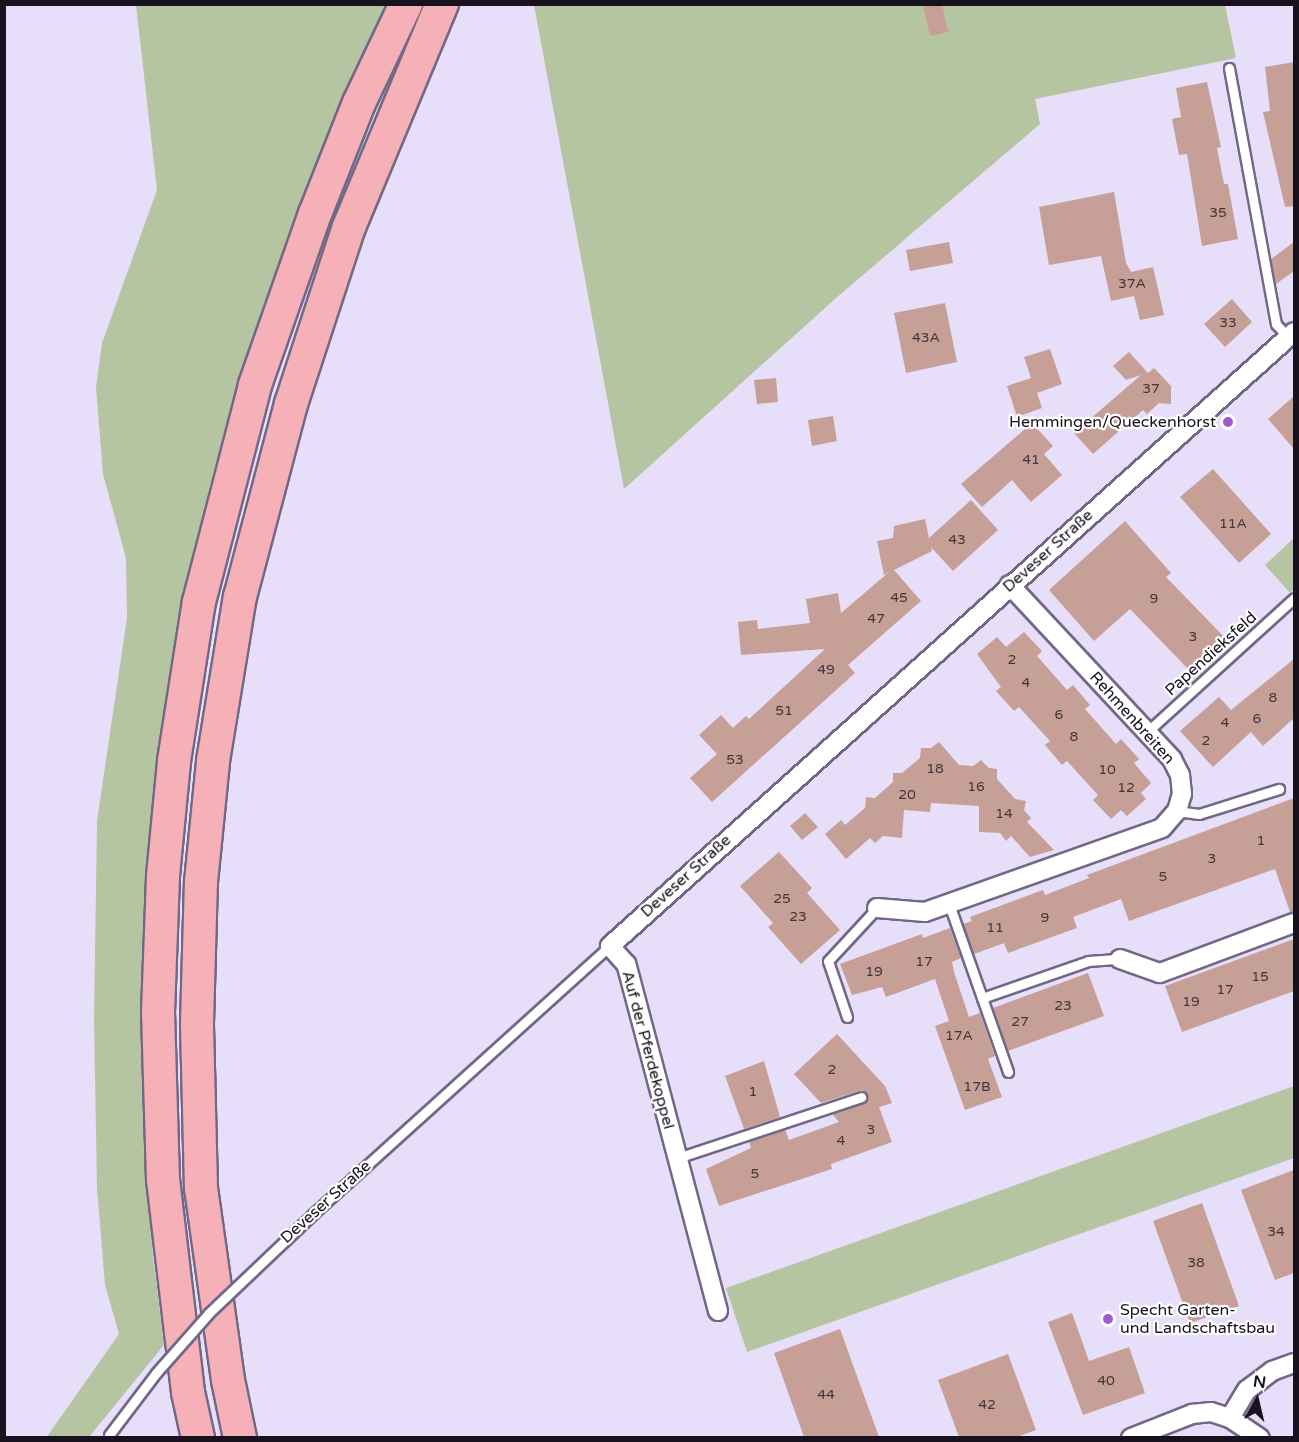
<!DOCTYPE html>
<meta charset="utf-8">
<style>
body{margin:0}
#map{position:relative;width:1299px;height:1442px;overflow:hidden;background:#e7defa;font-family:"Varela Round",sans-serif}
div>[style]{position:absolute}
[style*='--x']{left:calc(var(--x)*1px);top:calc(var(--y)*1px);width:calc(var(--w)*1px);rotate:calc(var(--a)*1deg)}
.green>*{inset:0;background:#b5c5a1}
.building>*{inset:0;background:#c69f96}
.roads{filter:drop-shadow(2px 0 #726886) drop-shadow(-2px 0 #726886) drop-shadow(0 2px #726886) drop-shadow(0 -2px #726886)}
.service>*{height:9px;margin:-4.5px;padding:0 4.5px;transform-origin:4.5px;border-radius:4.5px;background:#fff}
.minor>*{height:18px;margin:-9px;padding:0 9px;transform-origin:9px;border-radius:9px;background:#fff}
.trunk>*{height:32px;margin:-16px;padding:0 16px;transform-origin:16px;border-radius:16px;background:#f6b0b8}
.bridges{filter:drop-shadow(2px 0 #726886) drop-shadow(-2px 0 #726886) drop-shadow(0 2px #726886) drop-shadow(0 -2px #726886)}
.service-bridge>*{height:9px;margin:-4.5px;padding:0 4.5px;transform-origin:4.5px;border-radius:4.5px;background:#fff}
.dots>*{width:16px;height:16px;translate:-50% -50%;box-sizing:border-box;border:3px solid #fff;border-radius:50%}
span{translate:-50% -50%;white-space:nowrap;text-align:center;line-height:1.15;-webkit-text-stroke:4.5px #fff;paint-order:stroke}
.number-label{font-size:14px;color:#43353c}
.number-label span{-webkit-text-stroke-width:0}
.poi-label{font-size:16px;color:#17121e}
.right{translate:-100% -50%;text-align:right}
.left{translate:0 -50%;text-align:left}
.street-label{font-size:16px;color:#17121e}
.frame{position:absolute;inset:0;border:6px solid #17121e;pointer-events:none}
.north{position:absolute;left:1227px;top:1370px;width:60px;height:60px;-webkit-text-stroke:4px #fff;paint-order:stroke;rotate:8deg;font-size:16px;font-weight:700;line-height:24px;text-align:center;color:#17121e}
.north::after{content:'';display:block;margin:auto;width:21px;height:27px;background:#17121e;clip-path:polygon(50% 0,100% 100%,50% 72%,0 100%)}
</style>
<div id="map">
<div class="green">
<div style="clip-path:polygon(136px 5px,392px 5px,263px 306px,209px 488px,160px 747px,145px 874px,147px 1011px,143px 1088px,153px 1256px,164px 1345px,89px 1437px,46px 1438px,119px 1334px,105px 1285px,97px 1188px,94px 1021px,97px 821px,127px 618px,126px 558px,103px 474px,96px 387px,102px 343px,157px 190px)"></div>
<div style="clip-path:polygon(534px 5px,1225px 5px,1236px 58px,1035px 99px,1040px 124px,836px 298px,624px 489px)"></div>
<div style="clip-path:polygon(1294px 538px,1294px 589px,1290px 593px,1265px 565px)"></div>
<div style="clip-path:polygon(1294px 1086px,1294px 1158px,747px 1352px,726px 1288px)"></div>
</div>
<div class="building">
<div style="clip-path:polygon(923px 4px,942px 4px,948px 32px,930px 36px)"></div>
<div style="clip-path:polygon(1294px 62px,1294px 206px,1285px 207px,1263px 112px,1270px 111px,1265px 67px)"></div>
<div style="clip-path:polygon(1207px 82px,1221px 147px,1217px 148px,1224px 184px,1228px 184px,1238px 239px,1202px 246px,1187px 154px,1179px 155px,1172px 119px,1181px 117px,1176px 88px)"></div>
<div style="clip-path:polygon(1114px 192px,1126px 263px,1131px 272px,1153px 267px,1164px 315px,1140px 320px,1134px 296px,1111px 301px,1101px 256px,1049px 265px,1039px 207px)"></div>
<div style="clip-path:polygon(949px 242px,953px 263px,910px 271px,906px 250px)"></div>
<div style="clip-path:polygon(1294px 242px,1294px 271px,1276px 284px,1271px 259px)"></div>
<div style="clip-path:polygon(1232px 299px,1252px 322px,1225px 347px,1204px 324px)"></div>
<div style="clip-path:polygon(945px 303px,957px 362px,906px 373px,894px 313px)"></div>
<div style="clip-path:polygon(1050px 349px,1062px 384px,1037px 393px,1042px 408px,1017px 417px,1007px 386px,1031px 378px,1024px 357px)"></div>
<div style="clip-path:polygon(1129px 352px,1148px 373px,1154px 368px,1171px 386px,1171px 404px,1159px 403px,1147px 414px,1143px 410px,1093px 454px,1074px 433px,1141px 375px,1126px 380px,1113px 366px)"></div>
<div style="clip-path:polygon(776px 378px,778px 402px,757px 404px,754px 380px)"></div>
<div style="clip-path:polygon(1294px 396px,1294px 449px,1268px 419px)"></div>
<div style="clip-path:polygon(833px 416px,837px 441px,812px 446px,808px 420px)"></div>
<div style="clip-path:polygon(1032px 423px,1053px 446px,1044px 454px,1062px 475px,1031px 502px,1012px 480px,982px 507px,961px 484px)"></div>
<div style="clip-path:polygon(1213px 469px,1271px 534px,1239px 563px,1180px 497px)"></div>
<div style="clip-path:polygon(971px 500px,998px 530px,953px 571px,931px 547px,932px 551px,894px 570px,921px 601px,848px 665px,855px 673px,712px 802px,690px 778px,717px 754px,699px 735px,721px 715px,733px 728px,746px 716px,749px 719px,825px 649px,741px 655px,738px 622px,757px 620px,758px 629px,810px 623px,806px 599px,838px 593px,841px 613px,889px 572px,884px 575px,877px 541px,893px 538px,894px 526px,925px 519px,929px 538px)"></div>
<div style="clip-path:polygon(1125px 521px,1171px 573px,1166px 577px,1229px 642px,1193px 674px,1130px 609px,1094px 641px,1049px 590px)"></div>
<div style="clip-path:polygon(1024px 632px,1042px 651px,1037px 656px,1067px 690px,1073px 685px,1090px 705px,1085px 709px,1116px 744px,1121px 739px,1139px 759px,1134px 763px,1151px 783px,1141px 793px,1146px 799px,1127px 816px,1121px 810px,1111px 819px,1093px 800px,1098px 795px,1067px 761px,1062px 765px,1045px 745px,1050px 741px,1019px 707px,1014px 711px,996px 691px,1001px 687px,977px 654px,997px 637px,1006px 647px)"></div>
<div style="clip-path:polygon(1294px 659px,1294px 718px,1263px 746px,1251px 732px,1213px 767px,1180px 731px,1219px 697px,1231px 710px)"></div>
<div style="clip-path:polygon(939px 742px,959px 765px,973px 766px,981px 760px,989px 768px,997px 769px,997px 779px,1015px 799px,1026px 801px,1024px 810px,1031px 818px,1027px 822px,1054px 850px,1030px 857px,1011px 836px,1006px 841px,1000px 833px,979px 832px,979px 806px,931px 803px,930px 812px,904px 810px,902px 838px,883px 836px,875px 843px,870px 838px,846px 859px,825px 834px,841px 820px,845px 825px,865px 808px,866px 797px,875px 798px,893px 782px,893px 773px,902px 773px,920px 758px,921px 748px,931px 748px)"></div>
<div style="clip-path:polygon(1294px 798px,1294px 912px,1290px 912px,1275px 869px,1129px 921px,1121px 899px,1073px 917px,1077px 928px,1008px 953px,1004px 943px,974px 954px,963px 924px,972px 921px,970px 917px,1043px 890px,1045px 895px,1089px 878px,1087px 875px)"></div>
<div style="clip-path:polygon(805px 813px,818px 827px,802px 840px,790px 826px)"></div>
<div style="clip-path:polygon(779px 852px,812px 888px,807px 893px,840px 930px,801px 964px,768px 927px,773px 923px,740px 886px)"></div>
<div style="clip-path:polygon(950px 928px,961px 958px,952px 962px,954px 972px,969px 1017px,980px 1013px,995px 1056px,988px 1059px,1002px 1097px,965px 1110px,935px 1026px,949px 1021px,935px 979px,886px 997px,882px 987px,852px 995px,840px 964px,922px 934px,923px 938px)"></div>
<div style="clip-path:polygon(1294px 939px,1294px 991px,1182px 1032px,1165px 986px)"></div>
<div style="clip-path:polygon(1088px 973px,1104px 1016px,1008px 1051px,993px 1008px)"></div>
<div style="clip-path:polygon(837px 1034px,885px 1086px,892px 1103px,879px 1107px,892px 1142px,831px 1164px,832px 1169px,719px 1206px,706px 1169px,751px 1148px,749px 1141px,785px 1129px,789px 1140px,839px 1122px,832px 1114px,866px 1101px,867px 1094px,862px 1090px,821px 1103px,794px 1074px)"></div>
<div style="clip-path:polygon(764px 1061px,780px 1117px,744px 1129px,725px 1076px)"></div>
<div style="clip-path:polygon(1294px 1170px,1294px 1273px,1275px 1280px,1241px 1190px)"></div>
<div style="clip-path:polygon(1202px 1203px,1239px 1306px,1190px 1323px,1153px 1221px)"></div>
<div style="clip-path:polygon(1072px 1313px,1089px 1361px,1129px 1347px,1145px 1393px,1083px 1415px,1048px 1322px)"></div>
<div style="clip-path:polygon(840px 1329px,879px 1437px,804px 1437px,774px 1353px)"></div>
<div style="clip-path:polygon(1008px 1354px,1036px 1430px,1017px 1437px,959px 1437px,938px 1380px)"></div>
</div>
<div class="roads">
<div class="service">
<div style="--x:1229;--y:68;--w:260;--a:79.6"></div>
<div style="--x:1276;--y:324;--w:18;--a:47"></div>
<div style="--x:1148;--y:731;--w:197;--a:-42.3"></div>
<div style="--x:1177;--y:811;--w:22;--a:8"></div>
<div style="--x:1199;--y:814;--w:84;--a:-17.4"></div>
<div style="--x:949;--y:904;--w:178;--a:70.6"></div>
<div style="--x:982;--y:998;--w:112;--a:-19.2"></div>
<div style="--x:1088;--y:961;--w:32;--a:-4"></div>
<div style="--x:847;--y:1017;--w:59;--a:-108.7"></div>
<div style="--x:828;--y:961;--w:72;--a:-47.2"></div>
<div style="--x:677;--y:1158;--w:194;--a:-18.3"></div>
<div style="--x:314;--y:1213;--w:399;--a:-42.1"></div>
</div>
<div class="minor">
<div style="--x:877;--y:908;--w:48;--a:4.8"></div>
<div style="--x:925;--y:912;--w:251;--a:-19.5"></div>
<div style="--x:1162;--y:828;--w:23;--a:-49"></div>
<div style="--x:1177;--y:811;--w:18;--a:-74"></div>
<div style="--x:1182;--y:794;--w:19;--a:-96"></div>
<div style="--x:1180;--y:775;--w:18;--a:-117"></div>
<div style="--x:1172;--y:759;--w:238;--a:-133"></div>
<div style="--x:1120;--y:959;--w:42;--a:19.3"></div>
<div style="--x:1160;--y:973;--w:143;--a:-20.5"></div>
<div style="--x:718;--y:1311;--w:359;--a:-104.8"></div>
<div style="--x:626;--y:964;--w:24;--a:-132"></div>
<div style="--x:610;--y:946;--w:919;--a:-41.91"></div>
<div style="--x:1230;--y:1418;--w:33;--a:-59"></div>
<div style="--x:1247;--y:1390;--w:31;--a:-37"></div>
<div style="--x:1272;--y:1371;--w:23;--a:-20"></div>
<div style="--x:1131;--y:1438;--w:66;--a:-21.5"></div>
<div style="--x:1192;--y:1414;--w:19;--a:-6"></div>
<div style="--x:1211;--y:1412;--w:20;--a:18"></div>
<div style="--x:1230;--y:1418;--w:36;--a:34"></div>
</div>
<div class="trunk">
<div style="--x:198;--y:1438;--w:47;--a:-102.3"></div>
<div style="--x:188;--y:1392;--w:213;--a:-96.7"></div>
<div style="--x:163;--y:1180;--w:167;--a:-91.7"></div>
<div style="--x:158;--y:1013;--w:137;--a:-87.9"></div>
<div style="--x:163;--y:876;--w:116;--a:-84.5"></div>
<div style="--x:174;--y:761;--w:161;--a:-81.1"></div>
<div style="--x:199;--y:602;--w:224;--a:-75.5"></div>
<div style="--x:255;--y:385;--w:181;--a:-70.7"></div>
<div style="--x:315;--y:214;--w:119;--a:-68.4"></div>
<div style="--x:359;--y:103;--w:110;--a:-64.6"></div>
<div style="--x:240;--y:1438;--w:59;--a:-101.7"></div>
<div style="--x:228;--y:1380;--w:193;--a:-98"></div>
<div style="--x:201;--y:1189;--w:166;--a:-91.4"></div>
<div style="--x:197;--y:1023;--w:141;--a:-88.4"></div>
<div style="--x:201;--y:882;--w:122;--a:-84.3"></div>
<div style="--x:213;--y:761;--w:166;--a:-80.7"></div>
<div style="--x:240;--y:597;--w:200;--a:-75.2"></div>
<div style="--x:291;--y:404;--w:186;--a:-71.9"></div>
<div style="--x:349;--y:227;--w:242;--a:-67.4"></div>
</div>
</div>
<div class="bridges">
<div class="service-bridge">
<div style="--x:109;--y:1435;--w:78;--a:-52.8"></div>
<div style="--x:156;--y:1373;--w:80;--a:-48.5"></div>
<div style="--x:209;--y:1313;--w:145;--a:-43.6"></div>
</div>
</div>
<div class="dots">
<div style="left:1228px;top:422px;background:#9f5ace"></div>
<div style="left:1108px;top:1319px;background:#9f5ace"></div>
</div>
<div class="number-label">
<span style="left:1218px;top:213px">35</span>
<span style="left:1132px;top:284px">37A</span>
<span style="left:1228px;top:323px">33</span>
<span style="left:926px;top:338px">43A</span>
<span style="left:1151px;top:389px">37</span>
<span style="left:1031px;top:460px">41</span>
<span style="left:1233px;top:524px">11A</span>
<span style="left:957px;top:540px">43</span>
<span style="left:899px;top:598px">45</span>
<span style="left:1154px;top:599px">9</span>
<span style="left:876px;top:619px">47</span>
<span style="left:1193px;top:637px">3</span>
<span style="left:1012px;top:660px">2</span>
<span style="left:826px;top:670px">49</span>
<span style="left:1026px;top:683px">4</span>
<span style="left:1273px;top:698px">8</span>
<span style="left:784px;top:711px">51</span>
<span style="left:1059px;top:715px">6</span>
<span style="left:1257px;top:719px">6</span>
<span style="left:1225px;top:723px">4</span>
<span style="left:1074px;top:737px">8</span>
<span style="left:1206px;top:741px">2</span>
<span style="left:735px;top:760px">53</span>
<span style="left:935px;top:769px">18</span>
<span style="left:1107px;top:770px">10</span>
<span style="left:976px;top:787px">16</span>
<span style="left:1126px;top:788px">12</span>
<span style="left:907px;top:795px">20</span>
<span style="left:1004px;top:814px">14</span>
<span style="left:1261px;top:841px">1</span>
<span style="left:1212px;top:859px">3</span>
<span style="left:1163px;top:877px">5</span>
<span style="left:782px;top:899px">25</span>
<span style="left:798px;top:917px">23</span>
<span style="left:1045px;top:918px">9</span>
<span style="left:995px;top:928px">11</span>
<span style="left:924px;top:962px">17</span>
<span style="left:874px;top:972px">19</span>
<span style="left:1260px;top:977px">15</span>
<span style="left:1225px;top:990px">17</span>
<span style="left:1191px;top:1002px">19</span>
<span style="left:1063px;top:1006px">23</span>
<span style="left:1020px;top:1022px">27</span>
<span style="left:959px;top:1036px">17A</span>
<span style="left:832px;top:1070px">2</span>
<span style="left:977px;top:1087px">17B</span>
<span style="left:753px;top:1092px">1</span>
<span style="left:871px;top:1130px">3</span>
<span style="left:841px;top:1141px">4</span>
<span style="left:755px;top:1174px">5</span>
<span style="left:1276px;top:1232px">34</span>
<span style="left:1196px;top:1263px">38</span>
<span style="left:1106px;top:1381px">40</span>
<span style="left:826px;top:1395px">44</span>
<span style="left:987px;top:1405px">42</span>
</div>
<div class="poi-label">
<span class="right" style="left:1216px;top:422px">Hemmingen/Queckenhorst</span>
<span class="left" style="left:1120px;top:1319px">Specht Garten-<br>und Landschaftsbau</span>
</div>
<div class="street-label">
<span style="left:1048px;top:551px;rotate:-42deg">Deveser Straße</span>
<span style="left:1211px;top:654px;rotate:-42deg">Papendieksfeld</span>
<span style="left:1132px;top:718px;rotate:48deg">Rehmenbreiten</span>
<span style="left:686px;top:876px;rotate:-42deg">Deveser Straße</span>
<span style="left:648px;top:1050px;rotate:75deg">Auf der Pferdekoppel</span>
<span style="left:326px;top:1202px;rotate:-42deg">Deveser Straße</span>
</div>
<div class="frame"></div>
<div class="north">N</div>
</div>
